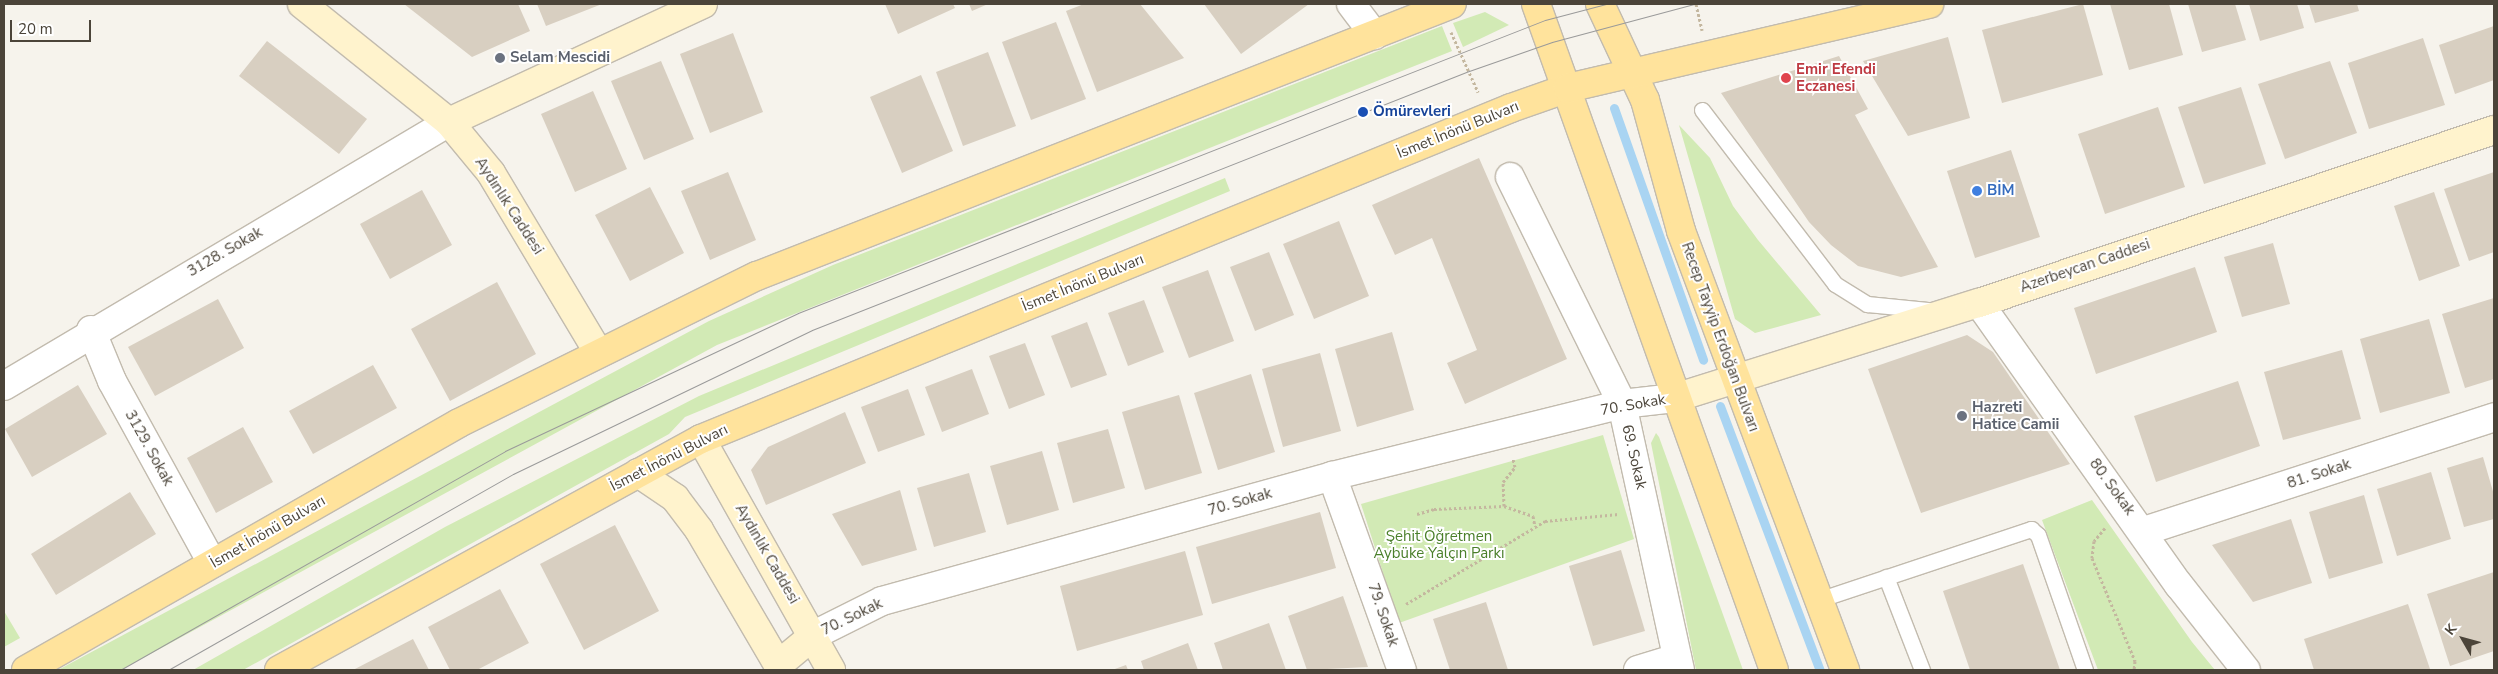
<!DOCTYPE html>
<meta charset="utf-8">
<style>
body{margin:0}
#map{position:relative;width:2498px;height:674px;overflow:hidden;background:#f6f3ec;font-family:"Nunito Sans",sans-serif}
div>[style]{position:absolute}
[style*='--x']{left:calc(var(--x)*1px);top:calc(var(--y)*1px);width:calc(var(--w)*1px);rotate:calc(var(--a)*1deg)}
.green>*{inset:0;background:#d2eab5}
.stream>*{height:9px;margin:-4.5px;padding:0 4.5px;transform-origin:4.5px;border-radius:4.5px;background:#a9d4f2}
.building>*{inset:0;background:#d8cfc1}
.path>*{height:3px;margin-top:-1.5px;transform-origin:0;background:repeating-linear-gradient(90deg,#c4b79f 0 2.5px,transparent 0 5px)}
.roads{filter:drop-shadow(1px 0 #c2bbae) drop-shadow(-1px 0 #c2bbae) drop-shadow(0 1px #c2bbae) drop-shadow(0 -1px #c2bbae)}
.lane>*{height:15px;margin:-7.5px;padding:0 7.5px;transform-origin:7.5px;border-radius:7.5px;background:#fff}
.street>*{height:28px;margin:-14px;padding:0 14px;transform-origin:14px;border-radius:14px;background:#fff}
.secondary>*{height:28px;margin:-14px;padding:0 14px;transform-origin:14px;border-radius:14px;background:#fff3cd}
.primary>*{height:28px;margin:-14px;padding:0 14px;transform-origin:14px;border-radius:14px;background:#ffe39c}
.tram>*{height:1px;margin:-0.5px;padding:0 0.5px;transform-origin:0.5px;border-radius:0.5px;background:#9a9a9a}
.dots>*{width:14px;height:14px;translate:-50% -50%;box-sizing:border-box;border:2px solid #fff;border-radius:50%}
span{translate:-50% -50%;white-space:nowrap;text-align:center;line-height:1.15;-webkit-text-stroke:4px #fff;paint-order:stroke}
.worship-label{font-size:15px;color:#5b616d;font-weight:700}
.left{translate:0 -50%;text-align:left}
.health-label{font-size:15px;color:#be3a42;font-weight:700}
.transit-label{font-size:15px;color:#164399;font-weight:700}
.street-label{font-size:15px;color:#4b4439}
.shop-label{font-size:15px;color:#366cbe;font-weight:700}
.park-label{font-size:15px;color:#4a7f2a}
.frame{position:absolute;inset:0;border:5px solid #4b4439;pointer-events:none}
.north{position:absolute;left:2438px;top:614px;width:50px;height:50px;-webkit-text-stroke:4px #fff;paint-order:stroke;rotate:308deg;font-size:14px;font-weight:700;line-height:20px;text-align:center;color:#4b4439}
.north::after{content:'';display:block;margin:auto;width:18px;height:22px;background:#4b4439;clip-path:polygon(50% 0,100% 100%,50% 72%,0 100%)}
.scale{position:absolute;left:10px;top:20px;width:81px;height:22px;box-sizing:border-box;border:2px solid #4b4439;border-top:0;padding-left:6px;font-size:15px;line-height:18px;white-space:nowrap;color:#4b4439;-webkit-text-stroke:4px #fff;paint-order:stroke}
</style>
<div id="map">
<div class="green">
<div style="clip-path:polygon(1485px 12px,1509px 25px,1463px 47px,1453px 23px)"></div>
<div style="clip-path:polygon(1442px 26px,1452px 51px,717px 345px,121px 670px,58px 670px,709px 321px,833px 265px)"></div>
<div style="clip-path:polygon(1679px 125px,1710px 158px,1733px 206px,1758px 240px,1821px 315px,1755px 333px,1735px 319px)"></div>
<div style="clip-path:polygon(1225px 178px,1230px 191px,685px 417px,669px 434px,243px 670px,193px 670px,445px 527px,699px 396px)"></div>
<div style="clip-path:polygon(1656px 433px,1659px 437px,1743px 670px,1696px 670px,1651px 443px)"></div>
<div style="clip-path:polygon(1603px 435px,1634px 539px,1399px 623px,1361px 504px)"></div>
<div style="clip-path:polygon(2092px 500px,2192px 642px,2215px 670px,2098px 670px,2042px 520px)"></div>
<div style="clip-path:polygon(4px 611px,20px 638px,4px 647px)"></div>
</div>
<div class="stream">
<div style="--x:1614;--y:108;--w:267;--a:70.5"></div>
<div style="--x:1720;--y:406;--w:282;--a:69.3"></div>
</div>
<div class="building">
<div style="clip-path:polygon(404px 4px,518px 4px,530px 31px,472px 57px)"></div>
<div style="clip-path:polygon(537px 4px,602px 4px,546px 26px)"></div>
<div style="clip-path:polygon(885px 4px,953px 4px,955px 8px,898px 34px)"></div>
<div style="clip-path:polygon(969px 4px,988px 4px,972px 11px)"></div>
<div style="clip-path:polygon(1084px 4px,1140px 4px,1184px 58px,1097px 92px,1066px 11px)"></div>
<div style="clip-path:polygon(1204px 4px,1309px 4px,1241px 54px)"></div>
<div style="clip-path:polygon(2083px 4px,2103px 75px,2002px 103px,1982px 30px)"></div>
<div style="clip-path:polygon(2110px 4px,2169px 4px,2183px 55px,2129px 70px)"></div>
<div style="clip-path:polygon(2188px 4px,2235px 4px,2246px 40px,2202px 52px)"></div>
<div style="clip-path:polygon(2249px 4px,2297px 4px,2304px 28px,2260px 41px)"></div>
<div style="clip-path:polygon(2309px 4px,2357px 4px,2359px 11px,2315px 23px)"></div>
<div style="clip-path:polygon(1056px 22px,1086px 99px,1031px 120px,1002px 42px)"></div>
<div style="clip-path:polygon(2494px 26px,2494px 80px,2455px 94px,2439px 45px)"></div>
<div style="clip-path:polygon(733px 33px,763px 112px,710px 133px,680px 54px)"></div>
<div style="clip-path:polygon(1948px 37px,1970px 118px,1908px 136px,1863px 61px)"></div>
<div style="clip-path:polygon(2423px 38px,2445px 105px,2369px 129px,2348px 63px)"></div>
<div style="clip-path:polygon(267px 41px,367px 119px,339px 154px,239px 76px)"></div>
<div style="clip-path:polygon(988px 52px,1016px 126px,963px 146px,936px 72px)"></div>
<div style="clip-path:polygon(1839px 56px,1868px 109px,1855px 115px,1938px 267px,1901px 277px,1858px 266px,1831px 245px,1809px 222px,1721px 93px)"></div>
<div style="clip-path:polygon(661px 61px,694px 139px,644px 160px,611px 81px)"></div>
<div style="clip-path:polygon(2330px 61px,2357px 133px,2285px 159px,2258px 84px)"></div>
<div style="clip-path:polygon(921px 75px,953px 151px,902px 173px,870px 97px)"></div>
<div style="clip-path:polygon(2241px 87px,2266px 164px,2204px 184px,2178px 107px)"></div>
<div style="clip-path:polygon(593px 91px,627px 169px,575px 192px,541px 114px)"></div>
<div style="clip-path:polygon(2158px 107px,2185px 187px,2105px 214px,2078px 134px)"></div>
<div style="clip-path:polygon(2011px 150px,2040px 237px,1975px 258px,1947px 171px)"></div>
<div style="clip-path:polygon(1479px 158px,1567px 359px,1465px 404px,1447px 363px,1477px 350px,1432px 238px,1395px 255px,1372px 205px)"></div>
<div style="clip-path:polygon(728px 172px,756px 240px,710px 260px,681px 191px)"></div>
<div style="clip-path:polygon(2494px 172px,2494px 252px,2469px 261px,2444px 189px)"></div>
<div style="clip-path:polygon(650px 187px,684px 253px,630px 281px,595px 215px)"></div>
<div style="clip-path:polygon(422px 190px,452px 245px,390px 279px,360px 224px)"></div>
<div style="clip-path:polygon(2434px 192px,2460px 266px,2419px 281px,2394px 206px)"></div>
<div style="clip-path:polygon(1339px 221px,1369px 296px,1314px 319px,1283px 244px)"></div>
<div style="clip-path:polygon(2273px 243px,2290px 304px,2242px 317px,2224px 257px)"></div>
<div style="clip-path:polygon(1269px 252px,1294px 315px,1255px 331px,1230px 267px)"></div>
<div style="clip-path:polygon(2195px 267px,2217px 332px,2096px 374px,2074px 308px)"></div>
<div style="clip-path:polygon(1208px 270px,1234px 341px,1189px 358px,1162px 287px)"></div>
<div style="clip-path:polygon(497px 282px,536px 354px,450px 401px,411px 329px)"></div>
<div style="clip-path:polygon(2494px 298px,2494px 379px,2465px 388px,2442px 314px)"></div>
<div style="clip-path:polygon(218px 299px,244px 348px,155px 396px,128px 347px)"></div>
<div style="clip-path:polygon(1144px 300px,1164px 352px,1128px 366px,1108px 313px)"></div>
<div style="clip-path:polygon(2429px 319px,2450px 393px,2380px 413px,2360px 339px)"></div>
<div style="clip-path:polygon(1087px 322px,1107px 375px,1071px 388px,1051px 336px)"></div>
<div style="clip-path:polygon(1392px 332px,1414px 410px,1357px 427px,1335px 349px)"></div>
<div style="clip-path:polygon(1967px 335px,1993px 352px,2070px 464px,1921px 513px,1868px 369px)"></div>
<div style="clip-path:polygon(1025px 343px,1045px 395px,1009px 409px,989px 356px)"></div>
<div style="clip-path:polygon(2342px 350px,2361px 419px,2283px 440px,2264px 372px)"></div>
<div style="clip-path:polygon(1320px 353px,1341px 431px,1283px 447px,1262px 369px)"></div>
<div style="clip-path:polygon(373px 365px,397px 408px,313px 454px,289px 411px)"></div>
<div style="clip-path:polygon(972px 369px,989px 414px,942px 432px,925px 387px)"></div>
<div style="clip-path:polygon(1251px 374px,1275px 452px,1218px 470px,1194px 393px)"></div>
<div style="clip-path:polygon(2238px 381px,2260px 446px,2156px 482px,2134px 416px)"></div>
<div style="clip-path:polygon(78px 385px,107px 434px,32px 477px,5px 429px)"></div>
<div style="clip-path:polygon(908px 389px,925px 435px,878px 452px,861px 407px)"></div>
<div style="clip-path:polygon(1179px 395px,1202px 473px,1145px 490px,1122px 412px)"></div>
<div style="clip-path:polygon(845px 412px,866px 463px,766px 505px,751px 470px,768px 447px)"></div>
<div style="clip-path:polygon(243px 427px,273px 482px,216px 513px,187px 458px)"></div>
<div style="clip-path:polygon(1108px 429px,1125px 488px,1073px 503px,1057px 443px)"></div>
<div style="clip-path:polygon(1042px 451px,1059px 510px,1007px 525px,990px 466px)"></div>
<div style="clip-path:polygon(2483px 457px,2494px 495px,2494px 519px,2464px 527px,2447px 468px)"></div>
<div style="clip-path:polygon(2431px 472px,2451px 539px,2397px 556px,2377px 489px)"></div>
<div style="clip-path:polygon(969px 473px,986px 532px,934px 547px,917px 488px)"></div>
<div style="clip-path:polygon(900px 490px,917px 550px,862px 566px,832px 514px)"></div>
<div style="clip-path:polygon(130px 492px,156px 534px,56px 595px,31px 554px)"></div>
<div style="clip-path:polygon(2364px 495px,2383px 563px,2329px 579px,2309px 512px)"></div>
<div style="clip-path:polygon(1320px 512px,1336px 568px,1212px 604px,1196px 547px)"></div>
<div style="clip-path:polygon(2291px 519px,2312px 583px,2253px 602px,2212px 545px)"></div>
<div style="clip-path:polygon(615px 525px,659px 611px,584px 650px,540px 564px)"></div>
<div style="clip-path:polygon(1621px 550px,1645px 631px,1593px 646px,1569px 566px)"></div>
<div style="clip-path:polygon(1185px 551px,1203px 615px,1077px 651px,1060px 586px)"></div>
<div style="clip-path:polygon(2023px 564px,2060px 670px,1970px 670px,1943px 591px)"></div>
<div style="clip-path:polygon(2494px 572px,2494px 651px,2450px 666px,2427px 594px)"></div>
<div style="clip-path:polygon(500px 589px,529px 643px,477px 670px,450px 670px,428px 627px)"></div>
<div style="clip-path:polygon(1343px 596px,1368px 667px,1307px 670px,1288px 616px)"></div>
<div style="clip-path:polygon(1486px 602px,1508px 670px,1450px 670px,1433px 619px)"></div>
<div style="clip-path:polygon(2408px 604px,2430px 669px,2314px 670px,2304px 639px)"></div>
<div style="clip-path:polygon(1269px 623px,1286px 670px,1223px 670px,1214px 643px)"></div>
<div style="clip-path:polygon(413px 639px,429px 670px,353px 670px)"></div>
<div style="clip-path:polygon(1188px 643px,1198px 670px,1144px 670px,1141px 661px)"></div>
<div style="clip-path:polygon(1126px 665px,1128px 670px,1112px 670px)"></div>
</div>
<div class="path">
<div style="--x:1696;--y:4;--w:27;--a:77"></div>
<div style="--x:1451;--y:32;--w:66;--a:65.8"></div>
<div style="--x:1504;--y:506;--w:24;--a:-92"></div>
<div style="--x:1503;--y:482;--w:19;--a:-51"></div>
<div style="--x:1515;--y:467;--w:8;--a:-104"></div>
<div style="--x:1417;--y:514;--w:18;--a:-16"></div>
<div style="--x:1434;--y:509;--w:70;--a:-2.5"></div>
<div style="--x:1504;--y:506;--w:31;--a:19"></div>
<div style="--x:1533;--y:516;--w:10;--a:79"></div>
<div style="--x:2105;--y:528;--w:17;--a:130"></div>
<div style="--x:2094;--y:541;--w:17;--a:97"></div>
<div style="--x:2092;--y:558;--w:112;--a:67.3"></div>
<div style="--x:2135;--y:661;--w:9;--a:96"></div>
<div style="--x:1406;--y:604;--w:162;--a:-30.8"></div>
<div style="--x:1545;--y:521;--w:74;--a:-5.4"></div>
</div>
<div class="roads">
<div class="lane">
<div style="--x:1702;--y:110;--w:219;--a:52.6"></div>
<div style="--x:1835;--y:284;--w:38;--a:32"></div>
<div style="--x:1867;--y:304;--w:71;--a:5.6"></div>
<div style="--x:1886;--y:577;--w:100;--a:68.8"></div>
<div style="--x:1818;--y:600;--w:225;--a:-18.4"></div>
<div style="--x:2031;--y:529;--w:9;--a:41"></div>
<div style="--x:2038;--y:535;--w:143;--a:70.8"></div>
</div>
<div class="street">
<div style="--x:1351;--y:4;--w:39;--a:53"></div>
<div style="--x:1510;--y:177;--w:253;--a:63.7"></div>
<div style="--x:1622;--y:404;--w:272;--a:77.7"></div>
<div style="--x:1979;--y:303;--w:346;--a:54.7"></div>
<div style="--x:2179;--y:585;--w:108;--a:51.8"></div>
<div style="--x:91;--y:330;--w:55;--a:67.6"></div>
<div style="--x:112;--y:381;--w:208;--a:61.2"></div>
<div style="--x:4;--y:386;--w:517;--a:-30.68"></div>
<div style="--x:1332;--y:476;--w:206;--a:70.2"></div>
<div style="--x:2144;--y:531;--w:368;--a:-18"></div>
<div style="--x:814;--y:635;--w:76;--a:-26.6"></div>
<div style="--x:882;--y:601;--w:467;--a:-15.5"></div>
<div style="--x:1332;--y:476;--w:299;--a:-13.9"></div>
<div style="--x:1622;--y:404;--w:53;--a:-6.5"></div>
<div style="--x:1638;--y:670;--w:41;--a:-17.1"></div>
</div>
<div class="secondary">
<div style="--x:302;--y:4;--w:189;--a:38.8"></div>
<div style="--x:449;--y:122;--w:66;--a:50.5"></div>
<div style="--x:491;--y:173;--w:209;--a:59.1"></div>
<div style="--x:449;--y:122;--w:280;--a:-24.9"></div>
<div style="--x:1675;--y:398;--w:318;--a:-17.4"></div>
<div style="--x:1979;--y:303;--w:543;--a:-18.57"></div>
<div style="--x:701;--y:439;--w:265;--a:60.6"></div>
<div style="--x:638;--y:473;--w:45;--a:34"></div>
<div style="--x:675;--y:498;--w:40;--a:53"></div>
<div style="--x:699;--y:530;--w:162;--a:59.6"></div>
<div style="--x:778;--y:665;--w:47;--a:-39.8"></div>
</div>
<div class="primary">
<div style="--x:1536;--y:4;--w:707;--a:70.34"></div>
<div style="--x:1600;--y:4;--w:106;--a:64.9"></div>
<div style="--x:1645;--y:100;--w:136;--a:74.6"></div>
<div style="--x:1681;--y:231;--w:469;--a:69.5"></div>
<div style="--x:26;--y:670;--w:498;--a:-29.7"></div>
<div style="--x:459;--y:423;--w:332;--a:-26.3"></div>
<div style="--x:757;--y:276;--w:746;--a:-21.37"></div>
<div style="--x:279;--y:670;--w:481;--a:-28.7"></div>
<div style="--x:701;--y:439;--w:875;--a:-22.23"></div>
<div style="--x:1511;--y:108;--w:60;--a:-19.3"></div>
<div style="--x:1568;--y:88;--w:371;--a:-13.1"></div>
</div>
</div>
<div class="tram">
<div style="--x:120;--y:670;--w:443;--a:-29.6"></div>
<div style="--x:505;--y:451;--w:324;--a:-25.2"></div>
<div style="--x:798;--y:313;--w:802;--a:-21.42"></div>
<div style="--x:1545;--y:20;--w:63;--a:-14.7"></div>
<div style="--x:168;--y:670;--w:397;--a:-29.6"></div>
<div style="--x:513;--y:474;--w:332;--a:-25.7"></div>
<div style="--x:812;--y:330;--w:706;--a:-21.52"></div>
<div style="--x:1469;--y:71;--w:88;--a:-19.3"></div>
<div style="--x:1552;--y:42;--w:147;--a:-15"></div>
</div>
<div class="dots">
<div style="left:500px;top:58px;background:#6b7280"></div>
<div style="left:1786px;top:78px;background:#e0444e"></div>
<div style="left:1363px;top:112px;background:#1a4fb4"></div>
<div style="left:1977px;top:191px;background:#3f7fe0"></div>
<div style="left:1962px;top:416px;background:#6b7280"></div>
</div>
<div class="worship-label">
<span class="left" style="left:510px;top:58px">Selam Mescidi</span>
<span class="left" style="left:1972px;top:416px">Hazreti<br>Hatice Camii</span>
</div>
<div class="health-label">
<span class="left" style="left:1796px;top:78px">Emir Efendi<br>Eczanesi</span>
</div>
<div class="transit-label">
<span class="left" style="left:1373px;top:112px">Ömürevleri</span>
</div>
<div class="street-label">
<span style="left:1458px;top:130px;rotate:-22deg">İsmet İnönü Bulvarı</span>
<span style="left:509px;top:206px;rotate:57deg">Aydınlık Caddesi</span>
<span style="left:225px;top:252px;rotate:-30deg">3128. Sokak</span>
<span style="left:2085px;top:266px;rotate:-19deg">Azerbeycan Caddesi</span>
<span style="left:1083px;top:283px;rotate:-22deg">İsmet İnönü Bulvarı</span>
<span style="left:1720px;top:337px;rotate:70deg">Recep Tayyip Erdoğan Bulvarı</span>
<span style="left:1633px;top:405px;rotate:-10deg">70. Sokak</span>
<span style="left:149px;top:448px;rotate:61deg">3129. Sokak</span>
<span style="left:1634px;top:457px;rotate:77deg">69. Sokak</span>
<span style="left:669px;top:458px;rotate:-27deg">İsmet İnönü Bulvarı</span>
<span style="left:2319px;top:474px;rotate:-18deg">81. Sokak</span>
<span style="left:2112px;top:487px;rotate:54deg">80. Sokak</span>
<span style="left:1240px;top:502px;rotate:-16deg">70. Sokak</span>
<span style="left:268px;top:532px;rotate:-30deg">İsmet İnönü Bulvarı</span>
<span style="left:767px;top:554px;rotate:60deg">Aydınlık Caddesi</span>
<span style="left:1383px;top:615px;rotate:71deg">79. Sokak</span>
<span style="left:852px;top:617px;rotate:-26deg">70. Sokak</span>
</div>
<div class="shop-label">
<span class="left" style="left:1987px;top:191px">BİM</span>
</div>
<div class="park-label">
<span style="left:1439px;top:545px">Şehit Öğretmen<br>Aybüke Yalçın Parkı</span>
</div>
<div class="frame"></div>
<div class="north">K</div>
<div class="scale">20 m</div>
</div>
